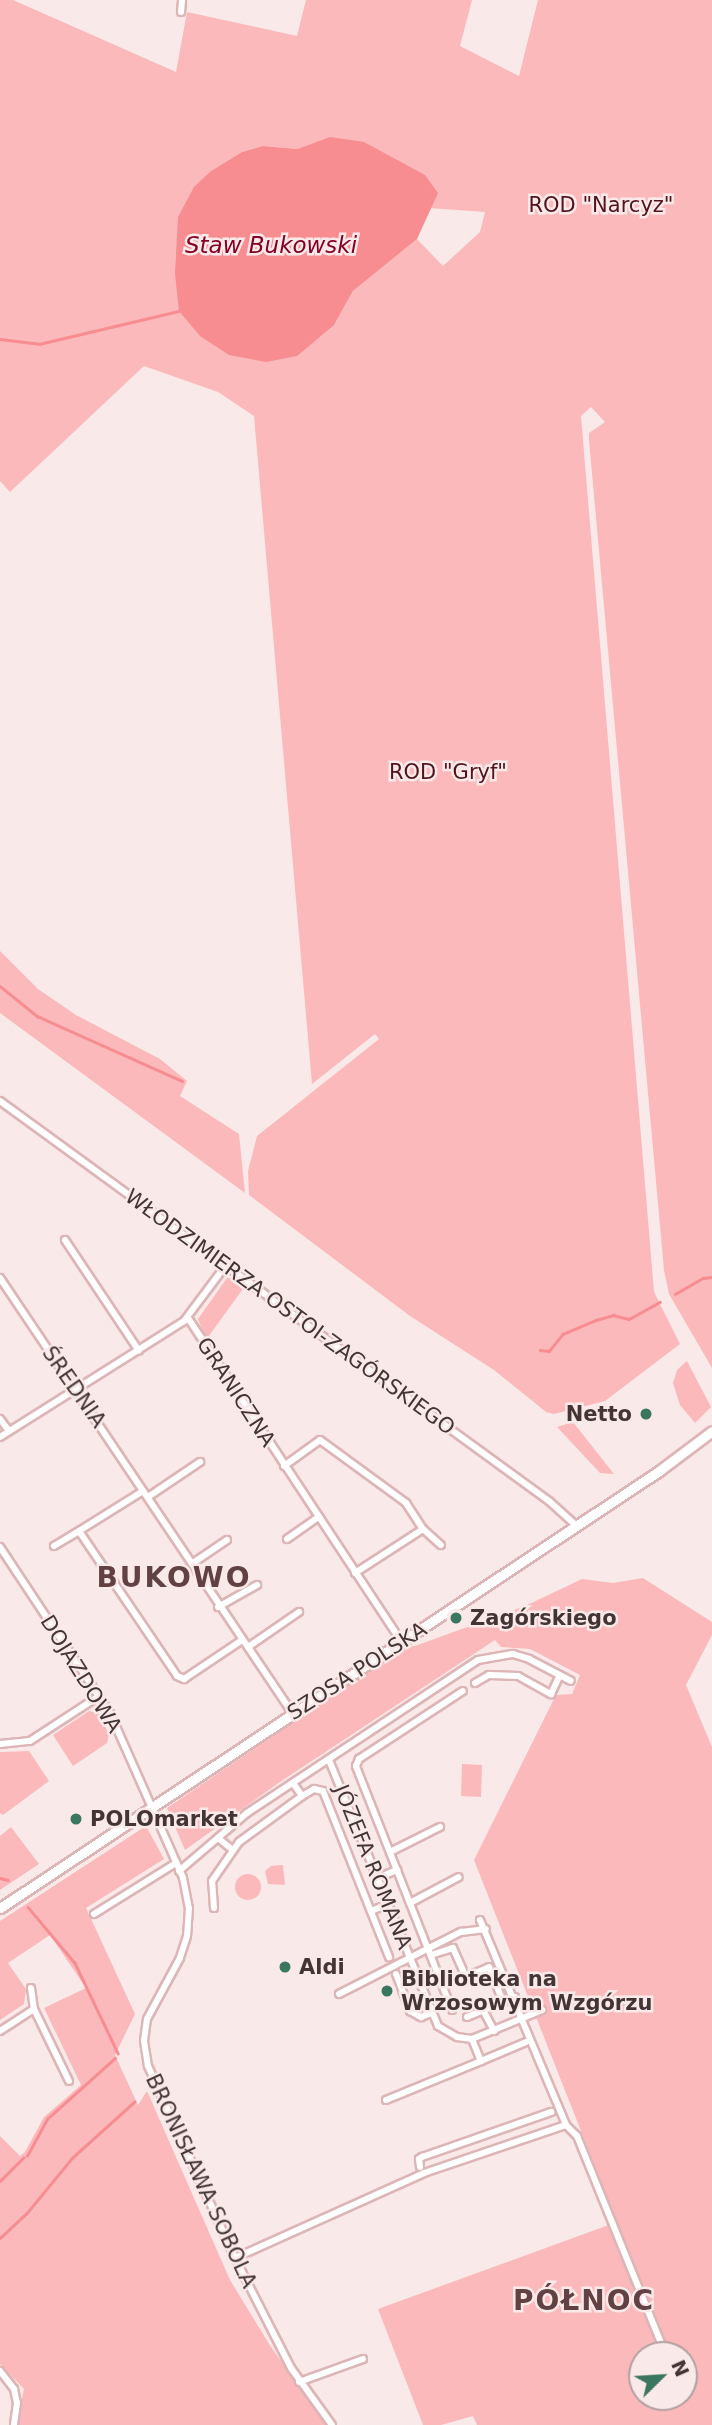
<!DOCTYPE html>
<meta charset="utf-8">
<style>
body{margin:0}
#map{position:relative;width:712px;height:2425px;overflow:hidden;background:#fae9e9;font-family:"DejaVu Sans",sans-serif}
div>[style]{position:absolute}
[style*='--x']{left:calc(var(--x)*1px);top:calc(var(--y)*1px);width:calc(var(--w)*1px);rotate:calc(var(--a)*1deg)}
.green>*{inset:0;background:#fbb9bb}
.round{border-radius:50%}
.water>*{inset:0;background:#f78c91}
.stream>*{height:2.5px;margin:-1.25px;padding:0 1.25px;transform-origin:1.25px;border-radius:1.25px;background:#f78c91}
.roads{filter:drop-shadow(2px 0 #ddb5b6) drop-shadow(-2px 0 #ddb5b6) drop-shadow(0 2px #ddb5b6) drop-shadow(0 -2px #ddb5b6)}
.street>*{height:6px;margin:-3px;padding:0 3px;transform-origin:3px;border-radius:3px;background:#fff}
.secondary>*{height:9px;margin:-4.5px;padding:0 4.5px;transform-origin:4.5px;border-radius:4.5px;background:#fff}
.dots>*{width:19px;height:19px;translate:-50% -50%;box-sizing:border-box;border:4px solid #fae9e9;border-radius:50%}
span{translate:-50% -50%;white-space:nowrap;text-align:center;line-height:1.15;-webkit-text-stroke:5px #fae9e9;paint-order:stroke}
.park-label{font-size:21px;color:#54131c}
.street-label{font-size:21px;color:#443535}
.poi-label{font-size:21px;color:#443535;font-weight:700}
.right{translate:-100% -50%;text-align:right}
.left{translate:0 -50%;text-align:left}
.water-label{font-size:23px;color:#870024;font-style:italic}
.district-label{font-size:28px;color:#624142;font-weight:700;letter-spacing:2px}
.north{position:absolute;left:628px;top:2341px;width:70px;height:70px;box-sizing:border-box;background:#fae9e9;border:2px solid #b1a1a1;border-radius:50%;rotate:66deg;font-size:19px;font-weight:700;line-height:28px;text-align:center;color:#443535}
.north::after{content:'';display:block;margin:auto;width:24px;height:32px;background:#3b7660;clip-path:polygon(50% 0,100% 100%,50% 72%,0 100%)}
</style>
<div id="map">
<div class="green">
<div style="clip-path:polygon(evenodd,0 0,13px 0,176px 72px,187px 12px,297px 36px,306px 0,472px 0,460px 46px,519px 76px,538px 0,712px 0,712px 1368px,669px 1294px,664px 1270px,589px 440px,589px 433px,605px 422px,591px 407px,581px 416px,654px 1292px,680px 1344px,605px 1401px,554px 1414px,546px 1412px,494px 1370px,410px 1316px,249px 1195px,248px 1171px,257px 1136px,379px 1039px,375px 1034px,312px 1084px,254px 416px,218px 392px,144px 366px,10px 492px,0 481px,0 0,263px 146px,298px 149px,438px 193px,429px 208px,485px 212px,480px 232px,443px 266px,417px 239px,353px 291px,334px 325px,211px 171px,242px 152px,263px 146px)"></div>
<div style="clip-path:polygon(0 951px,38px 989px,76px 1015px,160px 1059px,187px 1081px,180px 1096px,239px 1134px,245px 1193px,0 1013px)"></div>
<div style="clip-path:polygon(227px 1278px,232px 1278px,245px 1286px,206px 1340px,198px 1319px)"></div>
<div style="clip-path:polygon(687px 1361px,711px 1407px,695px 1423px,680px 1405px,673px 1383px,677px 1370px)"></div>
<div style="clip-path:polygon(573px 1422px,614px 1474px,600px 1473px,557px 1427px)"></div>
<div style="clip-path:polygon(evenodd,643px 1578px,712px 1622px,712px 1635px,686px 1685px,712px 1747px,712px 2425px,477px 2425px,473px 2416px,441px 2425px,423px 2425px,378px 2309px,617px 2222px,474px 1860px,556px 1695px,572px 1694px,580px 1675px,530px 1649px,501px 1647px,495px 1640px,280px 1782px,185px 1850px,167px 1808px,406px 1646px,415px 1646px,525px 1606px,582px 1579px,613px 1583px,643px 1578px,642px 2355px,684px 2355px,684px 2397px,642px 2397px,642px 2355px)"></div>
<div style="clip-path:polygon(89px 1711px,98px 1713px,109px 1734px,107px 1743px,73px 1766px,53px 1735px)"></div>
<div style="clip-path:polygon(29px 1751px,49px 1781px,3px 1815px,0 1813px,0 1752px)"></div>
<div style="clip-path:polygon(462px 1764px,482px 1765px,481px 1797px,461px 1796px)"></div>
<div style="clip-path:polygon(146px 1826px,164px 1859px,86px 1908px,135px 2014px,115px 2055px,138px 2105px,147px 2091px,230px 2280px,271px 2347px,327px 2425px,16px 2425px,24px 2389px,0 2364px,0 2136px,20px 2156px,25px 2152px,44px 2117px,81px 2085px,44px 2008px,86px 1988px,50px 1935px,8px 1963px,26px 1989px,24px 2004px,0 2020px,0 1921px)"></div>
<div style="clip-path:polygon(11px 1827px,39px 1864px,0 1890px,0 1836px)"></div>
<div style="clip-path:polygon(283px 1865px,285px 1885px,268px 1884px,265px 1871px,271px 1866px)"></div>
<div class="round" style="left:235px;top:1874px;width:26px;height:26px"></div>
</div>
<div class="water">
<div style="clip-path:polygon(330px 137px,364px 142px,425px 175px,438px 193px,417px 239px,353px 291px,334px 325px,297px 356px,266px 362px,229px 355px,200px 336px,179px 311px,175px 274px,178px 217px,194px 187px,211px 171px,242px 152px,263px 146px,298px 149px)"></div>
</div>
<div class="stream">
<div style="--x:0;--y:339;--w:39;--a:7"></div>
<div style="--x:39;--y:344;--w:144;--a:-13.3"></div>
<div style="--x:0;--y:986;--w:48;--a:39"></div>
<div style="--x:37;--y:1016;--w:159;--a:24.1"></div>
<div style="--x:675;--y:1294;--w:32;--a:-30"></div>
<div style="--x:703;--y:1278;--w:9;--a:-6"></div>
<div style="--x:540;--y:1350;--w:9;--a:6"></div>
<div style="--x:549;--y:1351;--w:22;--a:-51"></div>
<div style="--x:563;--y:1334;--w:36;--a:-23"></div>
<div style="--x:596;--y:1320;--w:18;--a:-16"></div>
<div style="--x:613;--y:1315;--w:16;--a:14"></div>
<div style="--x:629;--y:1319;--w:35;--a:-29"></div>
<div style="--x:0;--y:1878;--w:8;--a:14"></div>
<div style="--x:28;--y:1907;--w:73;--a:50"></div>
<div style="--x:75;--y:1963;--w:100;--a:64.5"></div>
<div style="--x:27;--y:2156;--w:42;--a:-61.6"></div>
<div style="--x:47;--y:2119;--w:91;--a:-41.9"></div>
<div style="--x:0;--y:2181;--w:33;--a:-45"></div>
<div style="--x:0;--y:2238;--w:35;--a:-43"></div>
<div style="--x:26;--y:2214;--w:72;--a:-50.6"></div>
<div style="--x:72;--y:2158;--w:84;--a:-42.1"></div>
</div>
<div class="roads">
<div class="street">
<div style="--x:181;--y:12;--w:12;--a:-85"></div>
<div style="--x:0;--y:1101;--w:679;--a:36.08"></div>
<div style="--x:549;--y:1501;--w:38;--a:42"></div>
<div style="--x:65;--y:1240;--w:133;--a:56.3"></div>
<div style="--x:0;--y:1278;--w:525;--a:56.1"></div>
<div style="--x:188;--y:1318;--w:388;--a:56.6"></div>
<div style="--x:0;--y:1419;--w:15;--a:53"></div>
<div style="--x:0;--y:1437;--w:218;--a:-32.2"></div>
<div style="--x:184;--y:1321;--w:70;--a:-53.1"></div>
<div style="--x:284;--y:1466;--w:44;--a:-35.8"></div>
<div style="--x:320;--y:1440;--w:107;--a:36.2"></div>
<div style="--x:406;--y:1503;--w:31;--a:57"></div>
<div style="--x:423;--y:1529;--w:81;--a:147.1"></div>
<div style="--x:143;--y:1491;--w:75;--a:148"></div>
<div style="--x:79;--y:1531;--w:175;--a:55.9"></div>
<div style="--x:177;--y:1676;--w:8;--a:23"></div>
<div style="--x:184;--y:1679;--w:70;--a:-33.9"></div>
<div style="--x:148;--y:1497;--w:63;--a:-33.9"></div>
<div style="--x:423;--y:1529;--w:24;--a:42"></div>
<div style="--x:287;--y:1539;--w:39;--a:-35"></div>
<div style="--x:54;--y:1546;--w:29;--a:-31"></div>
<div style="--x:0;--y:1547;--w:199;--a:56.5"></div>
<div style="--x:110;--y:1713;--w:180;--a:66.1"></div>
<div style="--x:183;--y:1878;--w:31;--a:79"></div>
<div style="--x:189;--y:1908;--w:28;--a:94"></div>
<div style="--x:187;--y:1936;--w:23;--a:108"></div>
<div style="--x:180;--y:1958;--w:69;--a:118.4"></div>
<div style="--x:147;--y:2019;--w:22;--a:98"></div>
<div style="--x:144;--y:2041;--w:25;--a:81"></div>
<div style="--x:148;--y:2066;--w:211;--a:65.6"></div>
<div style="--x:235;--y:2258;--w:123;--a:63"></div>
<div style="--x:291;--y:2368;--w:70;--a:54.3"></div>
<div style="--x:193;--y:1563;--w:41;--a:-34.1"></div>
<div style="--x:218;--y:1607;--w:45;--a:-29.4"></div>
<div style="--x:248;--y:1647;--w:62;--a:-34.5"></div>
<div style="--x:475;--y:1683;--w:16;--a:-30"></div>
<div style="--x:489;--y:1675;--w:29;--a:2"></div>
<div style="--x:518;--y:1676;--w:38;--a:29"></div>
<div style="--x:551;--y:1694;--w:21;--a:-65"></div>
<div style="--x:0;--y:1744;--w:30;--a:-6"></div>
<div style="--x:30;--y:1741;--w:82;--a:-33.1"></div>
<div style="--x:329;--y:1760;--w:287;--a:67.7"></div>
<div style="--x:438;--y:2026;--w:22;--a:30"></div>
<div style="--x:457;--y:2037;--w:15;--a:8"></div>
<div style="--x:472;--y:2039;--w:76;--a:-22.5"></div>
<div style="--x:293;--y:1783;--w:16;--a:55"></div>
<div style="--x:302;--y:1796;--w:14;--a:-30"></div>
<div style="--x:314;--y:1789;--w:9;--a:13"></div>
<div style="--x:323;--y:1791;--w:179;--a:68.3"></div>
<div style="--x:218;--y:1838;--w:19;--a:39"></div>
<div style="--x:390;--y:1852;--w:56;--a:-26.6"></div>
<div style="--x:179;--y:1871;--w:89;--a:-40.5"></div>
<div style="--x:247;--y:1813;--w:277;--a:-33.5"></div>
<div style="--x:478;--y:1660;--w:36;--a:-10"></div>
<div style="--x:513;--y:1654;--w:17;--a:17"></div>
<div style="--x:529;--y:1659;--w:47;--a:27.6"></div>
<div style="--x:378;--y:1878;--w:21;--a:-23"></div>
<div style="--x:410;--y:1903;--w:55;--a:-28"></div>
<div style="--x:214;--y:1908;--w:27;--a:-94"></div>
<div style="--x:212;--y:1881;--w:47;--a:-55.3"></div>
<div style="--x:239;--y:1842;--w:78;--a:-36.1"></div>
<div style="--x:371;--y:1911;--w:18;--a:-22"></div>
<div style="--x:94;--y:1914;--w:97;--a:-31.9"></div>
<div style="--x:480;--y:1920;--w:222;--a:67.2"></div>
<div style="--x:431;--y:1947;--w:34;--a:-27"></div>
<div style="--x:461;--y:1932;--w:25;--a:-7"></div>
<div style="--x:434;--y:1954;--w:20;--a:-18"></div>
<div style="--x:453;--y:1948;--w:32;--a:66"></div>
<div style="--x:466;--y:1977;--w:25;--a:-23"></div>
<div style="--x:489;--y:1967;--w:32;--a:68"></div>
<div style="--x:396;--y:1974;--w:40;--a:69"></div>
<div style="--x:410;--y:2011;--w:13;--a:29"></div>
<div style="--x:421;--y:2017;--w:11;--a:-22"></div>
<div style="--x:421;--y:1986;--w:20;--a:-20"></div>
<div style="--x:31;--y:1988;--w:21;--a:82"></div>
<div style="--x:339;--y:1994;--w:103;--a:-27.1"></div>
<div style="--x:452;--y:2010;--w:262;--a:-111.5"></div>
<div style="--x:356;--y:1766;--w:8;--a:-67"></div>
<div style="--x:359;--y:1759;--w:124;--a:-33.2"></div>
<div style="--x:483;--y:2010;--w:24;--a:62"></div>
<div style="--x:467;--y:2017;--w:52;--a:-22.6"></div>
<div style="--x:0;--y:2031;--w:40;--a:-32.9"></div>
<div style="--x:34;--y:2009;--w:80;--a:64.1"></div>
<div style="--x:472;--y:2039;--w:24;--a:68"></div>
<div style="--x:481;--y:2061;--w:49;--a:-22.9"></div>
<div style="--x:386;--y:2100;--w:103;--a:-22.3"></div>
<div style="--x:420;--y:2167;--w:8;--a:-97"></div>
<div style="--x:419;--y:2159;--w:4;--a:-34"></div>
<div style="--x:422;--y:2157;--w:137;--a:-19.2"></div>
<div style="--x:235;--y:2258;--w:207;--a:-24.2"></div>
<div style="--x:424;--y:2173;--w:150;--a:-18.7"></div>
<div style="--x:566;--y:2125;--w:16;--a:45"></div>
<div style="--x:577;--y:2136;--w:234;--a:67.9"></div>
<div style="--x:0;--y:2371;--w:23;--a:52"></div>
<div style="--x:14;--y:2389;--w:14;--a:78"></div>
<div style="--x:17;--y:2403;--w:22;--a:98"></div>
<div style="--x:299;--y:2382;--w:68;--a:-19.8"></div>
</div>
<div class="secondary">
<div style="--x:0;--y:1908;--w:791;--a:-33.55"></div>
<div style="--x:659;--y:1471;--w:66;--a:-37"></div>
</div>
</div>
<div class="dots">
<div style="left:646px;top:1414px;background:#3b7660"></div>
<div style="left:456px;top:1618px;background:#3b7660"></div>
<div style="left:76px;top:1819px;background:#3b7660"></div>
<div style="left:285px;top:1967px;background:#3b7660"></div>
<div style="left:387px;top:1991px;background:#3b7660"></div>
</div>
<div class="park-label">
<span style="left:601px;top:205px">ROD "Narcyz"</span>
<span style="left:448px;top:772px">ROD "Gryf"</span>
</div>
<div class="street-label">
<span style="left:290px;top:1312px;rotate:36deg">WŁODZIMIERZA OSTOI-ZAGÓRSKIEGO</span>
<span style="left:74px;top:1387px;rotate:55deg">ŚREDNIA</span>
<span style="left:236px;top:1392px;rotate:57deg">GRANICZNA</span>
<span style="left:357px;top:1671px;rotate:-33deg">SZOSA POLSKA</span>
<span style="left:81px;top:1674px;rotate:58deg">DOJAZDOWA</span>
<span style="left:373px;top:1867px;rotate:68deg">JÓZEFA ROMANA</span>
<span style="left:201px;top:2181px;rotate:65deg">BRONISŁAWA SOBOLA</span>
</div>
<div class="poi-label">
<span class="right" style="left:632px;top:1414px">Netto</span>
<span class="left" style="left:470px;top:1618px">Zagórskiego</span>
<span class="left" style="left:90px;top:1819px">POLOmarket</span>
<span class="left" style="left:299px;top:1967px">Aldi</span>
<span class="left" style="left:401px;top:1991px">Biblioteka na<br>Wrzosowym Wzgórzu</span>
</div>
<div class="water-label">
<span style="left:271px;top:245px">Staw Bukowski</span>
</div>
<div class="district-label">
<span style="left:174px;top:1578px">BUKOWO</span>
<span style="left:584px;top:2301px">PÓŁNOC</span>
</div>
<div class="north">N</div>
</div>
